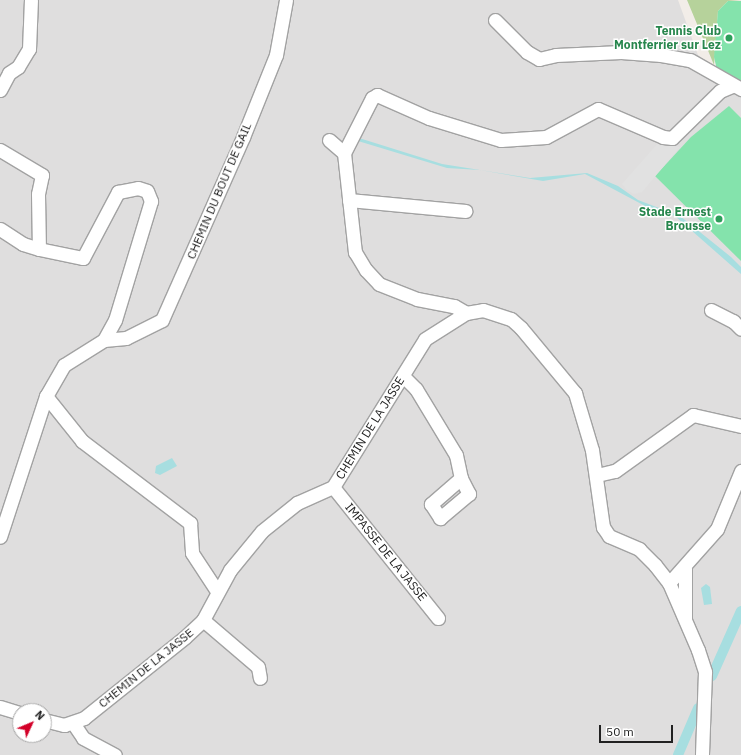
<!DOCTYPE html>
<style>
body{margin:0}
#map{position:relative;width:741px;height:755px;overflow:hidden;background:#f2ede8;font-family:"IBM Plex Sans",sans-serif}
div>[style]{position:absolute}
[style*='--x']{left:calc(var(--x)*1px);top:calc(var(--y)*1px);width:calc(var(--w)*1px);rotate:calc(var(--a)*1deg)}
.residential>*{inset:0;background:#dfdede}
.forest>*{inset:0;background:#b6d29b}
.pitch>*{inset:0;background:#84e3ac}
.parking>*{inset:0;background:#e1e1e1}
.water>*{inset:0;background:#a7dee0}
.canal>*{height:10px;margin:-5px;padding:0 5px;transform-origin:5px;border-radius:5px;background:#a7dee0}
.roads{filter:drop-shadow(1px 0 #a2a2a2) drop-shadow(-1px 0 #a2a2a2) drop-shadow(0 1px #a2a2a2) drop-shadow(0 -1px #a2a2a2)}
.minor>*{height:13px;margin:-6.5px;padding:0 6.5px;transform-origin:6.5px;border-radius:6.5px;background:#fff}
.dots>*{width:11px;height:11px;translate:-50% -50%;box-sizing:border-box;border:2px solid #fff;border-radius:50%}
span{translate:-50% -50%;white-space:nowrap;text-align:center;line-height:1.15;-webkit-text-stroke:3px #fff;paint-order:stroke}
.leisure-label{font-size:12px;color:#27864d;font-weight:700}
.right{translate:-100% -50%;text-align:right}
.street-label{font-size:12px;color:#212121}
.north{position:absolute;left:12px;top:703px;width:40px;height:40px;box-sizing:border-box;background:#fff;border:1px solid #a6a6a6;border-radius:50%;rotate:46deg;font-size:11px;font-weight:700;line-height:16px;text-align:center;color:#212121}
.north::after{content:'';display:block;margin:auto;width:14px;height:18px;background:#d30028;clip-path:polygon(50% 0,100% 100%,50% 72%,0 100%)}
.scale{position:absolute;left:599px;top:725px;width:74px;height:18px;box-sizing:border-box;border:2px solid #212121;border-top:0;padding-left:5px;font-size:12px;line-height:14px;white-space:nowrap;color:#212121;-webkit-text-stroke:3px #fff;paint-order:stroke}
</style>
<div id="map">
<div class="residential">
<div style="clip-path:polygon(evenodd,0 0,678px 0,698px 55px,741px 89px,741px 755px,0 755px,0 0,20px 711px,44px 711px,44px 735px,20px 735px,20px 711px)"></div>
</div>
<div class="forest">
<div style="clip-path:polygon(687px 0,741px 0,728px 1px,718px 11px,714px 65px)"></div>
</div>
<div class="pitch">
<div style="clip-path:polygon(728px 1px,741px 1px,741px 84px,717px 70px,714px 57px,718px 11px)"></div>
<div style="clip-path:polygon(729px 106px,741px 118px,741px 261px,655px 176px,691px 137px)"></div>
</div>
<div class="parking">
<div style="clip-path:polygon(660px 141px,680px 147px,642px 192px,634px 194px,627px 190px,622px 184px)"></div>
</div>
<div class="water">
<div style="clip-path:polygon(359px 138px,442px 164px,530px 178px,587px 173px,618px 186px,638px 200px,680px 216px,731px 257px,741px 267px,741px 274px,675px 216px,647px 207px,585px 174px,543px 181px,480px 170px,447px 168px,358px 141px)"></div>
<div style="clip-path:polygon(172px 458px,177px 466px,160px 475px,155px 473px,156px 466px)"></div>
<div style="clip-path:polygon(706px 584px,710px 587px,712px 604px,704px 605px,701px 588px)"></div>
</div>
<div class="canal">
<div style="--x:712;--y:676;--w:71;--a:-66"></div>
<div style="--x:678;--y:755;--w:51;--a:-66.9"></div>
</div>
<div class="roads">
<div class="minor">
<div style="--x:495;--y:20;--w:45;--a:45"></div>
<div style="--x:527;--y:52;--w:14;--a:30"></div>
<div style="--x:539;--y:59;--w:17;--a:-13"></div>
<div style="--x:556;--y:55;--w:65;--a:-2.6"></div>
<div style="--x:621;--y:52;--w:40;--a:4.3"></div>
<div style="--x:661;--y:55;--w:29;--a:10"></div>
<div style="--x:690;--y:60;--w:59;--a:29.6"></div>
<div style="--x:0;--y:90;--w:19;--a:-62"></div>
<div style="--x:9;--y:73;--w:11;--a:-34"></div>
<div style="--x:18;--y:67;--w:21;--a:-59"></div>
<div style="--x:29;--y:49;--w:49;--a:-87.7"></div>
<div style="--x:329;--y:140;--w:20;--a:41"></div>
<div style="--x:344;--y:153;--w:100;--a:83.7"></div>
<div style="--x:355;--y:252;--w:21;--a:59"></div>
<div style="--x:366;--y:270;--w:19;--a:47"></div>
<div style="--x:379;--y:284;--w:41;--a:21.5"></div>
<div style="--x:417;--y:299;--w:38;--a:11"></div>
<div style="--x:454;--y:306;--w:14;--a:30"></div>
<div style="--x:0;--y:150;--w:49;--a:30.8"></div>
<div style="--x:42;--y:175;--w:19;--a:102"></div>
<div style="--x:38;--y:194;--w:55;--a:89"></div>
<div style="--x:39;--y:249;--w:45;--a:11.6"></div>
<div style="--x:83;--y:258;--w:75;--a:-62.1"></div>
<div style="--x:118;--y:192;--w:20;--a:-11"></div>
<div style="--x:138;--y:188;--w:9;--a:18"></div>
<div style="--x:147;--y:191;--w:11;--a:68"></div>
<div style="--x:151;--y:201;--w:124;--a:106.8"></div>
<div style="--x:115;--y:320;--w:23;--a:119"></div>
<div style="--x:104;--y:340;--w:47;--a:148"></div>
<div style="--x:64;--y:365;--w:36;--a:120"></div>
<div style="--x:46;--y:396;--w:148;--a:108.1"></div>
<div style="--x:344;--y:153;--w:62;--a:-63"></div>
<div style="--x:372;--y:98;--w:6;--a:-31"></div>
<div style="--x:377;--y:95;--w:57;--a:23.9"></div>
<div style="--x:429;--y:118;--w:75;--a:17"></div>
<div style="--x:501;--y:140;--w:45;--a:-3.8"></div>
<div style="--x:546;--y:137;--w:59;--a:-28.3"></div>
<div style="--x:598;--y:109;--w:71;--a:23.3"></div>
<div style="--x:663;--y:137;--w:9;--a:6"></div>
<div style="--x:672;--y:138;--w:67;--a:-44.4"></div>
<div style="--x:720;--y:91;--w:13;--a:-23"></div>
<div style="--x:349;--y:200;--w:117;--a:5.4"></div>
<div style="--x:0;--y:229;--w:27;--a:33"></div>
<div style="--x:23;--y:244;--w:17;--a:17"></div>
<div style="--x:711;--y:310;--w:25;--a:27"></div>
<div style="--x:733;--y:321;--w:11;--a:45"></div>
<div style="--x:104;--y:340;--w:22;--a:-5"></div>
<div style="--x:126;--y:338;--w:40;--a:-26.6"></div>
<div style="--x:162;--y:320;--w:200;--a:-66.1"></div>
<div style="--x:243;--y:137;--w:88;--a:-68.1"></div>
<div style="--x:276;--y:55;--w:56;--a:-79.7"></div>
<div style="--x:403;--y:376;--w:18;--a:45"></div>
<div style="--x:416;--y:389;--w:77;--a:58.8"></div>
<div style="--x:456;--y:455;--w:24;--a:78"></div>
<div style="--x:461;--y:478;--w:40;--a:139"></div>
<div style="--x:431;--y:504;--w:17;--a:57"></div>
<div style="--x:440;--y:518;--w:38;--a:-40"></div>
<div style="--x:469;--y:494;--w:18;--a:-117"></div>
<div style="--x:46;--y:396;--w:58;--a:51.3"></div>
<div style="--x:82;--y:441;--w:136;--a:37.2"></div>
<div style="--x:190;--y:523;--w:30;--a:86"></div>
<div style="--x:192;--y:553;--w:45;--a:56.7"></div>
<div style="--x:597;--y:475;--w:18;--a:-13"></div>
<div style="--x:615;--y:471;--w:96;--a:-35.7"></div>
<div style="--x:693;--y:415;--w:49;--a:12.9"></div>
<div style="--x:333;--y:487;--w:168;--a:51.3"></div>
<div style="--x:685;--y:568;--w:50;--a:90"></div>
<div style="--x:669;--y:583;--w:72;--a:-48.4"></div>
<div style="--x:717;--y:529;--w:63;--a:-67.5"></div>
<div style="--x:203;--y:620;--w:72;--a:40.5"></div>
<div style="--x:258;--y:667;--w:11;--a:80"></div>
<div style="--x:0;--y:707;--w:21;--a:17"></div>
<div style="--x:44;--y:720;--w:21;--a:14"></div>
<div style="--x:64;--y:725;--w:21;--a:-19"></div>
<div style="--x:84;--y:718;--w:129;--a:-38.7"></div>
<div style="--x:185;--y:637;--w:25;--a:-43"></div>
<div style="--x:203;--y:620;--w:57;--a:-61.6"></div>
<div style="--x:230;--y:570;--w:50;--a:-50.6"></div>
<div style="--x:262;--y:531;--w:45;--a:-38.7"></div>
<div style="--x:297;--y:503;--w:39;--a:-24"></div>
<div style="--x:333;--y:487;--w:174;--a:-58.1"></div>
<div style="--x:425;--y:339;--w:49;--a:-32.4"></div>
<div style="--x:466;--y:313;--w:17;--a:-10"></div>
<div style="--x:483;--y:310;--w:29;--a:18"></div>
<div style="--x:511;--y:319;--w:13;--a:42"></div>
<div style="--x:521;--y:328;--w:85;--a:50.3"></div>
<div style="--x:575;--y:393;--w:59;--a:73.4"></div>
<div style="--x:592;--y:450;--w:78;--a:81.9"></div>
<div style="--x:603;--y:527;--w:11;--a:56"></div>
<div style="--x:609;--y:536;--w:33;--a:23"></div>
<div style="--x:639;--y:549;--w:23;--a:45"></div>
<div style="--x:655;--y:565;--w:23;--a:52"></div>
<div style="--x:669;--y:583;--w:73;--a:66.6"></div>
<div style="--x:698;--y:650;--w:23;--a:72"></div>
<div style="--x:705;--y:672;--w:83;--a:92.1"></div>
<div style="--x:73;--y:723;--w:18;--a:56"></div>
<div style="--x:83;--y:738;--w:36;--a:28"></div>
</div>
</div>
<div class="dots">
<div style="left:729px;top:38px;background:#2e9e5b"></div>
<div style="left:719px;top:219px;background:#2e9e5b"></div>
</div>
<div class="leisure-label">
<span class="right" style="left:721px;top:38px">Tennis Club<br>Montferrier sur Lez</span>
<span class="right" style="left:711px;top:219px">Stade Ernest<br>Brousse</span>
</div>
<div class="street-label">
<span style="left:219px;top:191px;rotate:-67deg">CHEMIN DU BOUT DE GAIL</span>
<span style="left:370px;top:428px;rotate:-58deg">CHEMIN DE LA JASSE</span>
<span style="left:386px;top:552px;rotate:51deg">IMPASSE DE LA JASSE</span>
<span style="left:146px;top:668px;rotate:-39deg">CHEMIN DE LA JASSE</span>
</div>
<div class="north">N</div>
<div class="scale">50 m</div>
</div>
